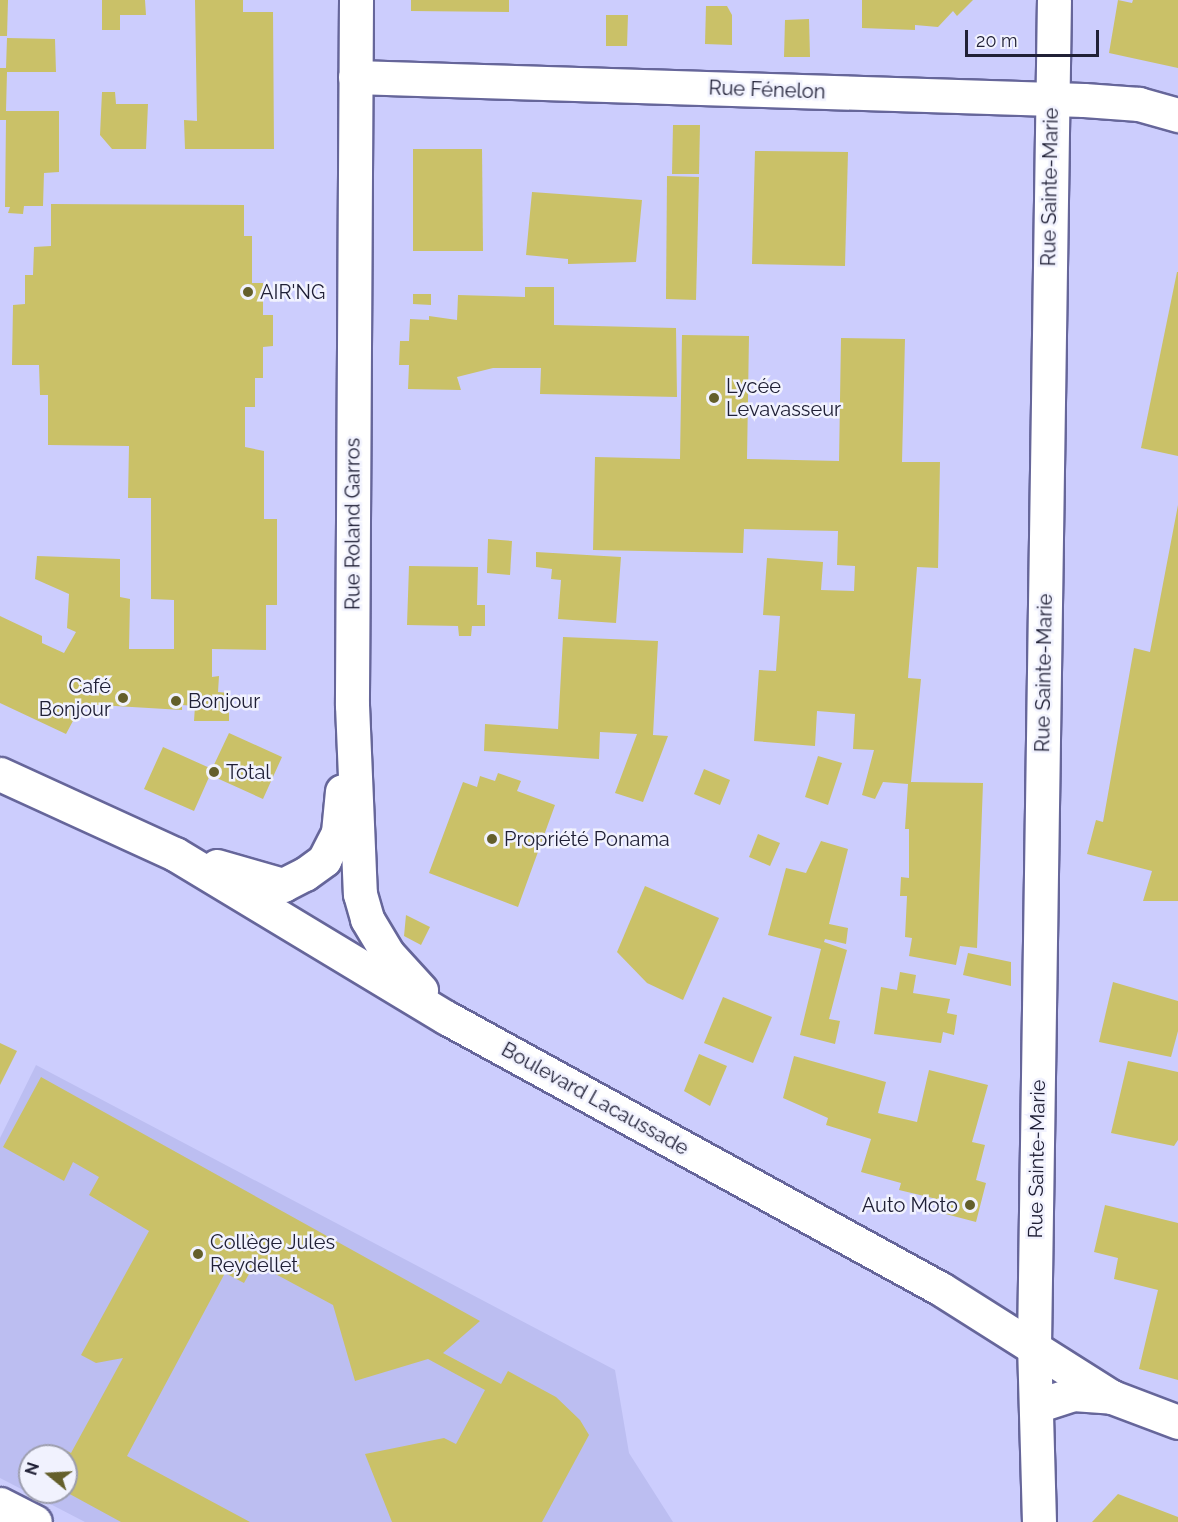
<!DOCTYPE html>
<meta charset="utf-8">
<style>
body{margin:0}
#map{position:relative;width:1178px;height:1522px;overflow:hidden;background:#cccdfd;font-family:Raleway,sans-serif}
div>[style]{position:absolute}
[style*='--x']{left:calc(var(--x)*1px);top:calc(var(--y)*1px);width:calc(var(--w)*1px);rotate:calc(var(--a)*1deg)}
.built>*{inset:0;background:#bcbef1}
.building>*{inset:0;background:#cac168}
.roads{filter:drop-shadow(2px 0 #66669a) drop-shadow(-2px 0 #66669a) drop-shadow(0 2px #66669a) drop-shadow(0 -2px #66669a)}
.minor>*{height:33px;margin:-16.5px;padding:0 16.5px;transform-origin:16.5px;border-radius:16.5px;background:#fff}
.dots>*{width:16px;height:16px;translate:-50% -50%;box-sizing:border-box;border:3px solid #f1f2fe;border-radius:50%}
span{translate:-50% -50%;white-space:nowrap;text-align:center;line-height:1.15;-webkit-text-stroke:5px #f1f2fe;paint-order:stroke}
.street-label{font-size:20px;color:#202036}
.poi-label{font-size:20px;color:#202036}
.left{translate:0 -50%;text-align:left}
.right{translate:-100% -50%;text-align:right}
.north{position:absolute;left:18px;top:1444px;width:60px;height:60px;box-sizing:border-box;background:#f1f2fe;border:2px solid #9d9eae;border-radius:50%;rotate:288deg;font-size:16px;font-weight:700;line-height:24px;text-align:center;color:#202036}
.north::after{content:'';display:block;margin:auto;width:21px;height:27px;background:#645f2b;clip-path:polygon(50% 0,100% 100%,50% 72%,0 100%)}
.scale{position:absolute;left:965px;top:30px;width:134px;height:27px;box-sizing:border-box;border:3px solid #202036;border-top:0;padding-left:8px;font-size:18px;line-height:21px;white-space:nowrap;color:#202036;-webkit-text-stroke:4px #f1f2fe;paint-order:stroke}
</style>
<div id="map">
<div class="built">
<div style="clip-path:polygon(evenodd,36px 1065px,615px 1370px,629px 1453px,673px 1522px,85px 1522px,0 1478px,0 1138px,36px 1065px,30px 1456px,66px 1456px,66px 1492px,30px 1492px,30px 1456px)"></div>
</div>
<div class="building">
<div style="clip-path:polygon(0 0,8px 0,7px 36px,0 36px)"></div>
<div style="clip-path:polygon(102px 0,145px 0,146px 15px,120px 15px,120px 30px,102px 30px)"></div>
<div style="clip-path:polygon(195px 0,243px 0,243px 12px,273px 12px,274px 149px,185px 149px,184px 120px,197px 121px)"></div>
<div style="clip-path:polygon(411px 0,509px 0,509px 12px,411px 11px)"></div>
<div style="clip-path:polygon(862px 0,973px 0,957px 16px,953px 11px,938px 27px,915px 25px,915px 30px,862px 28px)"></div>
<div style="clip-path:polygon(1118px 0,1132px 3px,1133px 0,1178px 0,1178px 68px,1109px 53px)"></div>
<div style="clip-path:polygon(706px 6px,727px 6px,732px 15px,732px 45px,705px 44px)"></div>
<div style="clip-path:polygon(606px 15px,628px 15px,627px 46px,606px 46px)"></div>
<div style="clip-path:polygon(809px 19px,810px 57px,784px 57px,785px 20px)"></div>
<div style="clip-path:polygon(7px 38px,55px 39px,56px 72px,7px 72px,6px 111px,59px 111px,59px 172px,44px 173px,43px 206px,24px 206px,23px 214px,8px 213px,10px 207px,5px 207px,6px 120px,0 120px,0 68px,6px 68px)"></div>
<div style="clip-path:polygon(102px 92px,115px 92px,116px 104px,148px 104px,146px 149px,112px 149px,100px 135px)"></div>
<div style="clip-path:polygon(673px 125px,700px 125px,699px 174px,672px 174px)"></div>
<div style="clip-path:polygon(413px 149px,482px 149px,483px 251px,413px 251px)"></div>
<div style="clip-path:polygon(755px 151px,848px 152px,845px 266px,752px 264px)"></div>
<div style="clip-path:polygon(667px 176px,699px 177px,696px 300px,666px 299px)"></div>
<div style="clip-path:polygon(532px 192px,642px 200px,636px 262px,568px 264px,568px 259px,526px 255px)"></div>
<div style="clip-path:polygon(51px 204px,244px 205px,244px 236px,252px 236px,252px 283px,263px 283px,263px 315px,273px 315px,273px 346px,263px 347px,263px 378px,255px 378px,255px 407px,245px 407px,245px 447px,264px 451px,264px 519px,277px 519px,277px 605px,266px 605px,266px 650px,212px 649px,212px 677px,219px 676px,218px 692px,229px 693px,229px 721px,194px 721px,195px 706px,182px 705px,182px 710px,82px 704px,66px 734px,0 703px,0 616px,42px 636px,42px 643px,64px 653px,76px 632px,67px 628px,69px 594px,35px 579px,37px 556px,120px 559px,120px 597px,130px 599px,129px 649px,174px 649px,174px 600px,151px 599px,151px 498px,128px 498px,129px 446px,48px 445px,48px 395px,40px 395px,39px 365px,12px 365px,13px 305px,25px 304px,25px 275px,33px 275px,34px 247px,51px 246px)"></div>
<div style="clip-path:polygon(1177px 272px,1178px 272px,1178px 456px,1141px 448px)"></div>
<div style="clip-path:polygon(525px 287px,554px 287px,554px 325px,676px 328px,677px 397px,540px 394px,541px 368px,493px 368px,457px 377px,461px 390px,408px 389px,409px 365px,399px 365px,400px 341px,409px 341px,410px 319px,429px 320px,429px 316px,457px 320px,458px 295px,525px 297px)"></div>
<div style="clip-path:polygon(413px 294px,431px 294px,431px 305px,413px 304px)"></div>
<div style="clip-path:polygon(682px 335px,749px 336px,747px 459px,839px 461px,841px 338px,905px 339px,902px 462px,940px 462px,938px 568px,917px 567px,908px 678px,921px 679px,911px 782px,983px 783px,977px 948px,960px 946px,956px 965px,909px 956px,912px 938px,905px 937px,907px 896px,900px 896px,901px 877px,909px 878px,909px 829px,905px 829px,908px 784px,883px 782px,875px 799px,862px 795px,874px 750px,853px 749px,855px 714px,817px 711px,815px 746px,754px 741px,759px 670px,776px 671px,780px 616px,763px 615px,767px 558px,823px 562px,821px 590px,854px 591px,855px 566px,837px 565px,838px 531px,744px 529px,743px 553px,593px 550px,595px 457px,680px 459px)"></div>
<div style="clip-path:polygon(1178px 505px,1178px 901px,1143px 901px,1152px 871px,1087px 854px,1096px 820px,1103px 822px,1134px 648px,1150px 652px)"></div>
<div style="clip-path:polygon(488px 539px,512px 541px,510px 575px,487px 573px)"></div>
<div style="clip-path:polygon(536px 552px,621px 557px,616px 623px,558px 619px,561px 580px,551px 579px,552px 569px,536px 567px)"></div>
<div style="clip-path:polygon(409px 566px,478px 567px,477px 605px,485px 605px,485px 626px,472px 626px,471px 636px,459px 636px,458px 626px,407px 625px)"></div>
<div style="clip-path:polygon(563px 637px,658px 641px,653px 735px,668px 736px,643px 802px,615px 793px,637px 734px,600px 732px,599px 759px,484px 751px,485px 724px,558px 729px)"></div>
<div style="clip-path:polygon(229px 733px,282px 757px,263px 799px,210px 775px,194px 811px,144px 789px,163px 747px,212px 769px)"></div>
<div style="clip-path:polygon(818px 756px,842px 763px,828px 805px,805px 797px)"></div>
<div style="clip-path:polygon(704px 769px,730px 780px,720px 805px,694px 794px)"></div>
<div style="clip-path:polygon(498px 773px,521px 781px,517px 791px,555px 805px,518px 907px,429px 873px,463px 782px,477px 787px,480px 776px,495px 781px)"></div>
<div style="clip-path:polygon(758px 834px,780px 843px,770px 866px,749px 857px)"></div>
<div style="clip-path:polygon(821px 841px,848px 849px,829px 924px,848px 928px,846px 944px,825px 939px,824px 942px,847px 950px,829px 1019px,840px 1021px,835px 1044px,800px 1035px,821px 949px,768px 935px,786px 868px,806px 873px)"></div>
<div style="clip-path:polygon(645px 886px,719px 918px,683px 1000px,647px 983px,617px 952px)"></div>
<div style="clip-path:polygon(406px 915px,430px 927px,421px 945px,404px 936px)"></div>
<div style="clip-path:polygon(968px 953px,1011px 962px,1011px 986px,963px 975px)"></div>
<div style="clip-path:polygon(900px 972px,916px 975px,913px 993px,950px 999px,947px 1013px,957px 1015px,954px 1035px,943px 1032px,941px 1043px,874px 1034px,881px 987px,897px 990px)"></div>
<div style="clip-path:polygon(1113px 982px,1178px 1001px,1178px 1031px,1171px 1057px,1099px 1042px)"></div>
<div style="clip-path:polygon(723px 997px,772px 1017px,753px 1063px,704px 1043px)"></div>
<div style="clip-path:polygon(0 1043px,17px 1051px,0 1085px)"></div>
<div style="clip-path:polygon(699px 1054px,727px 1066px,710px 1106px,684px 1091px)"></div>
<div style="clip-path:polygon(794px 1056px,886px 1082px,878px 1113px,917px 1122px,929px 1070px,988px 1085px,972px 1142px,985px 1145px,976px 1180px,986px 1183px,976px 1222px,938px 1212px,941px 1200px,899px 1190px,901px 1183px,861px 1172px,871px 1139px,826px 1125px,828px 1118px,783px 1098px)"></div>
<div style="clip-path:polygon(1128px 1061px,1178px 1072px,1178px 1140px,1174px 1146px,1111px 1133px)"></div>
<div style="clip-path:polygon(41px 1077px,480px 1321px,443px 1353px,501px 1384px,508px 1371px,556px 1397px,580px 1420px,589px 1435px,542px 1522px,392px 1522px,365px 1454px,444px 1438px,456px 1444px,485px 1390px,428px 1359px,355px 1381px,333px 1305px,255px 1263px,244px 1283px,225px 1273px,127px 1456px,250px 1522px,121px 1522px,66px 1492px,66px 1456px,53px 1456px,57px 1446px,71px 1453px,123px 1358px,96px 1363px,81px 1355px,149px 1231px,89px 1195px,99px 1177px,73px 1162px,64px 1181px,3px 1147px)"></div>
<div style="clip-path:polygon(1105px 1205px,1178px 1223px,1178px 1380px,1139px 1369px,1158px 1290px,1114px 1279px,1118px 1258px,1094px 1252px)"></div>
<div style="clip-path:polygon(1118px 1494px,1178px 1517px,1178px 1522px,1092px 1522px)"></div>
</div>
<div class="roads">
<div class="minor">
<div style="--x:356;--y:0;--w:705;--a:90.33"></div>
<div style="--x:352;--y:705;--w:189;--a:87.6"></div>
<div style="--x:360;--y:894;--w:26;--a:74"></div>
<div style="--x:367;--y:919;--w:41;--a:59"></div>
<div style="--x:388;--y:954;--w:49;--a:47.5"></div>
<div style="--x:355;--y:77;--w:729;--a:1.81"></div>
<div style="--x:1084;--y:100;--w:55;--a:4.2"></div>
<div style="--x:1139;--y:104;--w:41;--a:15.8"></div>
<div style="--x:0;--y:774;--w:192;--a:24.6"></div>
<div style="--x:175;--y:854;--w:318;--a:31.1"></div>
<div style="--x:447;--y:1018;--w:563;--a:28.75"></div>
<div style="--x:941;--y:1289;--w:202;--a:32.3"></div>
<div style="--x:1112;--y:1397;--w:71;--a:20.7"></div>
<div style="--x:217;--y:866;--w:69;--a:16.1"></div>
<div style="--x:283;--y:885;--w:25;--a:-27"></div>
<div style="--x:305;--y:874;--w:24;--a:-36"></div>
<div style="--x:324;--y:860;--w:31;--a:-63"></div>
<div style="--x:338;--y:832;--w:41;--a:-84.4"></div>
<div style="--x:1036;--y:1406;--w:39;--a:-18"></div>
<div style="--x:1073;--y:1394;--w:39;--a:4"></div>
<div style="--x:0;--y:1504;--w:39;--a:27"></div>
<div style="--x:1039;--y:1522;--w:176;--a:-91.6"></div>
<div style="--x:1034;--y:1346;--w:1346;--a:-89.15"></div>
</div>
</div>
<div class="dots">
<div style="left:248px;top:292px;background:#645f2b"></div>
<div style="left:714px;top:398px;background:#645f2b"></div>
<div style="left:123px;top:698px;background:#645f2b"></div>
<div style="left:176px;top:701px;background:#645f2b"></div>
<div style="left:214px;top:772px;background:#645f2b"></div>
<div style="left:492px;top:839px;background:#645f2b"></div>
<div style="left:970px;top:1205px;background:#645f2b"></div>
<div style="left:198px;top:1254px;background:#645f2b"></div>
</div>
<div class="street-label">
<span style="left:767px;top:90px;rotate:2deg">Rue Fénelon</span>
<span style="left:1050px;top:187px;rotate:-89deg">Rue Sainte-Marie</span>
<span style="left:353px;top:524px;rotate:-90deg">Rue Roland Garros</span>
<span style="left:1044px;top:673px;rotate:-89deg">Rue Sainte-Marie</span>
<span style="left:595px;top:1099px;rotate:29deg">Boulevard Lacaussade</span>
<span style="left:1037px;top:1159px;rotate:-89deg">Rue Sainte-Marie</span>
</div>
<div class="poi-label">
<span class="left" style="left:260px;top:292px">AIR'NG</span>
<span class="left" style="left:726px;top:398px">Lycée<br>Levavasseur</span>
<span class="right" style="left:111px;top:698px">Café<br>Bonjour</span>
<span class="left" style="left:188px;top:701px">Bonjour</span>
<span class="left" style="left:226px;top:772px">Total</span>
<span class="left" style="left:504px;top:839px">Propriété Ponama</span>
<span class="right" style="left:958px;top:1205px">Auto Moto</span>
<span class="left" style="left:210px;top:1254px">Collège Jules<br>Reydellet</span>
</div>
<div class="north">N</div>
<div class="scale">20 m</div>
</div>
